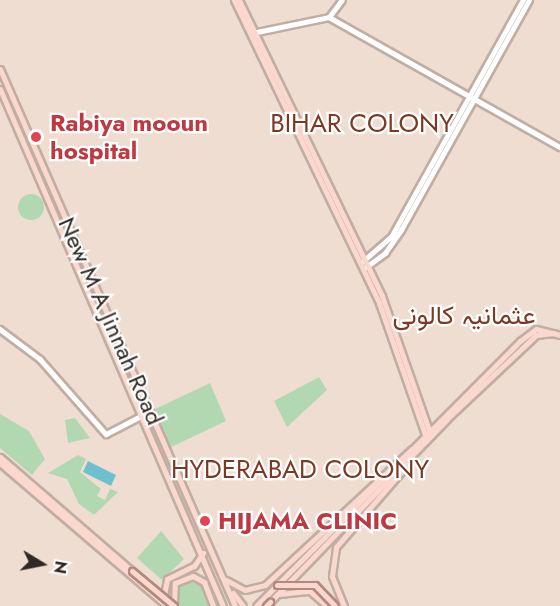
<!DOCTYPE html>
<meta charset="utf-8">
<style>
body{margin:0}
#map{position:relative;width:560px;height:606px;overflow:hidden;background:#f0ddd2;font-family:Jost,Vazirmatn,sans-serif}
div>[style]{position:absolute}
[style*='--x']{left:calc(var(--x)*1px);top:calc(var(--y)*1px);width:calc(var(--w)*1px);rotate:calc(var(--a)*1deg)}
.green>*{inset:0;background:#b2d8b2}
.round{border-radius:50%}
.water>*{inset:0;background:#6dc0cc}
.roads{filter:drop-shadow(2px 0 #c0aea3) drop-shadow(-2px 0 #c0aea3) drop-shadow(0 2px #c0aea3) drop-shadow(0 -2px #c0aea3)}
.minor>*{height:4.5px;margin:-2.25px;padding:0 2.25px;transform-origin:2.25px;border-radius:2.25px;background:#fff}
.major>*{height:5px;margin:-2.5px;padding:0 2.5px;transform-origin:2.5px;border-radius:2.5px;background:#fad8ce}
.bridges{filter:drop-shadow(2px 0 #b18a7d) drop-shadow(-2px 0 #b18a7d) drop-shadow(0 2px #b18a7d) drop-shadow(0 -2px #b18a7d)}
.major-bridge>*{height:5px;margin:-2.5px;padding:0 2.5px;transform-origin:2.5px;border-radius:2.5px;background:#fad8ce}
.dots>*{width:16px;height:16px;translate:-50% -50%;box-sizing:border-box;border:3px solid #fff;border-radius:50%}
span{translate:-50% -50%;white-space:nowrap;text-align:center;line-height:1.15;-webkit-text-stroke:4.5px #fff;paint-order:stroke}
.health-label{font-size:24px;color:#be3a42;font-weight:700}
.left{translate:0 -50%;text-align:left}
.street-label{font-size:24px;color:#2f2824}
.neighbourhood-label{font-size:26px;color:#7c3822}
.north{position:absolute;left:12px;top:534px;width:60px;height:60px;-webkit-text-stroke:4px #fff;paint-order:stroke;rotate:100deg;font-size:16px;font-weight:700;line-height:24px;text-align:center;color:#2f2824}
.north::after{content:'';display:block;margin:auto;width:21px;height:27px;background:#2f2824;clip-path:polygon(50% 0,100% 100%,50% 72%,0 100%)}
</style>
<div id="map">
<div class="green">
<div class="round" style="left:18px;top:194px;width:26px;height:26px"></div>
<div style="clip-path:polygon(319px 377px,327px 390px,287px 427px,274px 401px)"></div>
<div style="clip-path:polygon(210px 383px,226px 421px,167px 449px,151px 411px)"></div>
<div style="clip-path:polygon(0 414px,29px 431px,45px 459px,32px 475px,0 448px)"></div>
<div style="clip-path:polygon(75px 418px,90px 438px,68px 443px,65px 420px)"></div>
<div style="clip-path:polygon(78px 455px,86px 459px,80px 472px,101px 489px,97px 496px,105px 500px,110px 489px,118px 492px,94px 515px,79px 504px,67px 479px,48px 473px)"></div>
<div style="clip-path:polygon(161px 531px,184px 559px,162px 580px,137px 558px)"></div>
<div style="clip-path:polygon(185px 580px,201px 585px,210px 606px,180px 606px,176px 589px)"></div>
</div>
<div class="water">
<div style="clip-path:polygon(88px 461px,116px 475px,111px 486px,83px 472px)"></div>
</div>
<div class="roads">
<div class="minor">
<div style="--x:329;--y:17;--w:265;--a:29.4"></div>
<div style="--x:329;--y:17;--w:21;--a:-53"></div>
<div style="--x:252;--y:33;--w:79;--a:-11.7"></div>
<div style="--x:362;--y:262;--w:38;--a:-41"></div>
<div style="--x:391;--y:237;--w:271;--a:-60.9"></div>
<div style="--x:366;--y:267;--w:24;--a:-36"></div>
<div style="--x:385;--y:253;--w:28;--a:-55"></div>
<div style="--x:401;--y:230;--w:263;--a:-60.9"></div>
<div style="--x:0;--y:329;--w:50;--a:36.9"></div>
<div style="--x:40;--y:359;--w:100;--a:48.7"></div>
<div style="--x:106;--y:434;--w:42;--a:-27.2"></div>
</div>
<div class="major">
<div style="--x:234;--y:0;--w:336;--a:64.4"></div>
<div style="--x:379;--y:303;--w:145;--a:70.7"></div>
<div style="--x:239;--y:0;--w:329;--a:64.2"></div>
<div style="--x:382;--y:296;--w:148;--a:70.7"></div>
<div style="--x:0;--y:69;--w:586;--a:66.37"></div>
<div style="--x:0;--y:89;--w:563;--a:66.67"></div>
<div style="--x:0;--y:457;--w:174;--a:40.8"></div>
<div style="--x:0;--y:463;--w:220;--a:40.6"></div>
<div style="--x:226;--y:580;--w:21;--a:28"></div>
<div style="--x:245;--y:590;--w:21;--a:-14"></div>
<div style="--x:265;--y:585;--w:200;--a:-42.8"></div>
<div style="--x:233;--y:593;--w:16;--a:52"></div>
<div style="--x:279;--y:594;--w:31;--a:-6"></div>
<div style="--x:310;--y:591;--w:23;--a:41"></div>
<div style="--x:163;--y:600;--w:21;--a:-79"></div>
<div style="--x:167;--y:579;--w:30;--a:-26"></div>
<div style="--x:194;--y:566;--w:16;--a:-55"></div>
<div style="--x:268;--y:604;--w:257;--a:-45.9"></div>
<div style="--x:447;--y:419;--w:122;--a:-43.3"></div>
<div style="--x:536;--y:335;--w:18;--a:-6"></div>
<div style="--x:174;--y:606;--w:23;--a:-88"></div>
<div style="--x:175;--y:583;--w:19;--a:-21"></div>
<div style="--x:193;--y:576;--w:13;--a:29"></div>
<div style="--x:204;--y:582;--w:26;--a:69"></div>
<div style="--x:256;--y:606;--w:374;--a:-45.1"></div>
<div style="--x:520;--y:341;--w:20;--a:-37"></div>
<div style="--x:536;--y:329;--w:25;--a:14"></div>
<div style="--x:344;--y:606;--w:32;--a:-112"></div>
<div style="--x:332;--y:576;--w:29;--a:-82"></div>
<div style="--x:336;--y:547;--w:111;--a:-49"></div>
</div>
</div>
<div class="bridges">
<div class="major-bridge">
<div style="--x:132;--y:571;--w:55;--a:39.8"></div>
<div style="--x:277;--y:585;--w:38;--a:0"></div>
<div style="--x:315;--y:585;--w:28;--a:46"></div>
<div style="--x:266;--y:606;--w:6;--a:-45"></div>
</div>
</div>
<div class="dots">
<div style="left:36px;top:137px;background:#e0444e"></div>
<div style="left:205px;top:521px;background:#e0444e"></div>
</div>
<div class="health-label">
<span class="left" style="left:50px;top:137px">Rabiya mooun<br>hospital</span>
<span class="left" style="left:218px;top:521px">HIJAMA CLINIC</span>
</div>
<div class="street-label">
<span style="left:111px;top:321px;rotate:66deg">New M A Jinnah Road</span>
</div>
<div class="neighbourhood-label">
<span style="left:362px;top:124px">BIHAR COLONY</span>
<span style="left:464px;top:316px">عثمانیہ کالونی</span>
<span style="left:300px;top:470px">HYDERABAD COLONY</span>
</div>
<div class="north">N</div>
</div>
